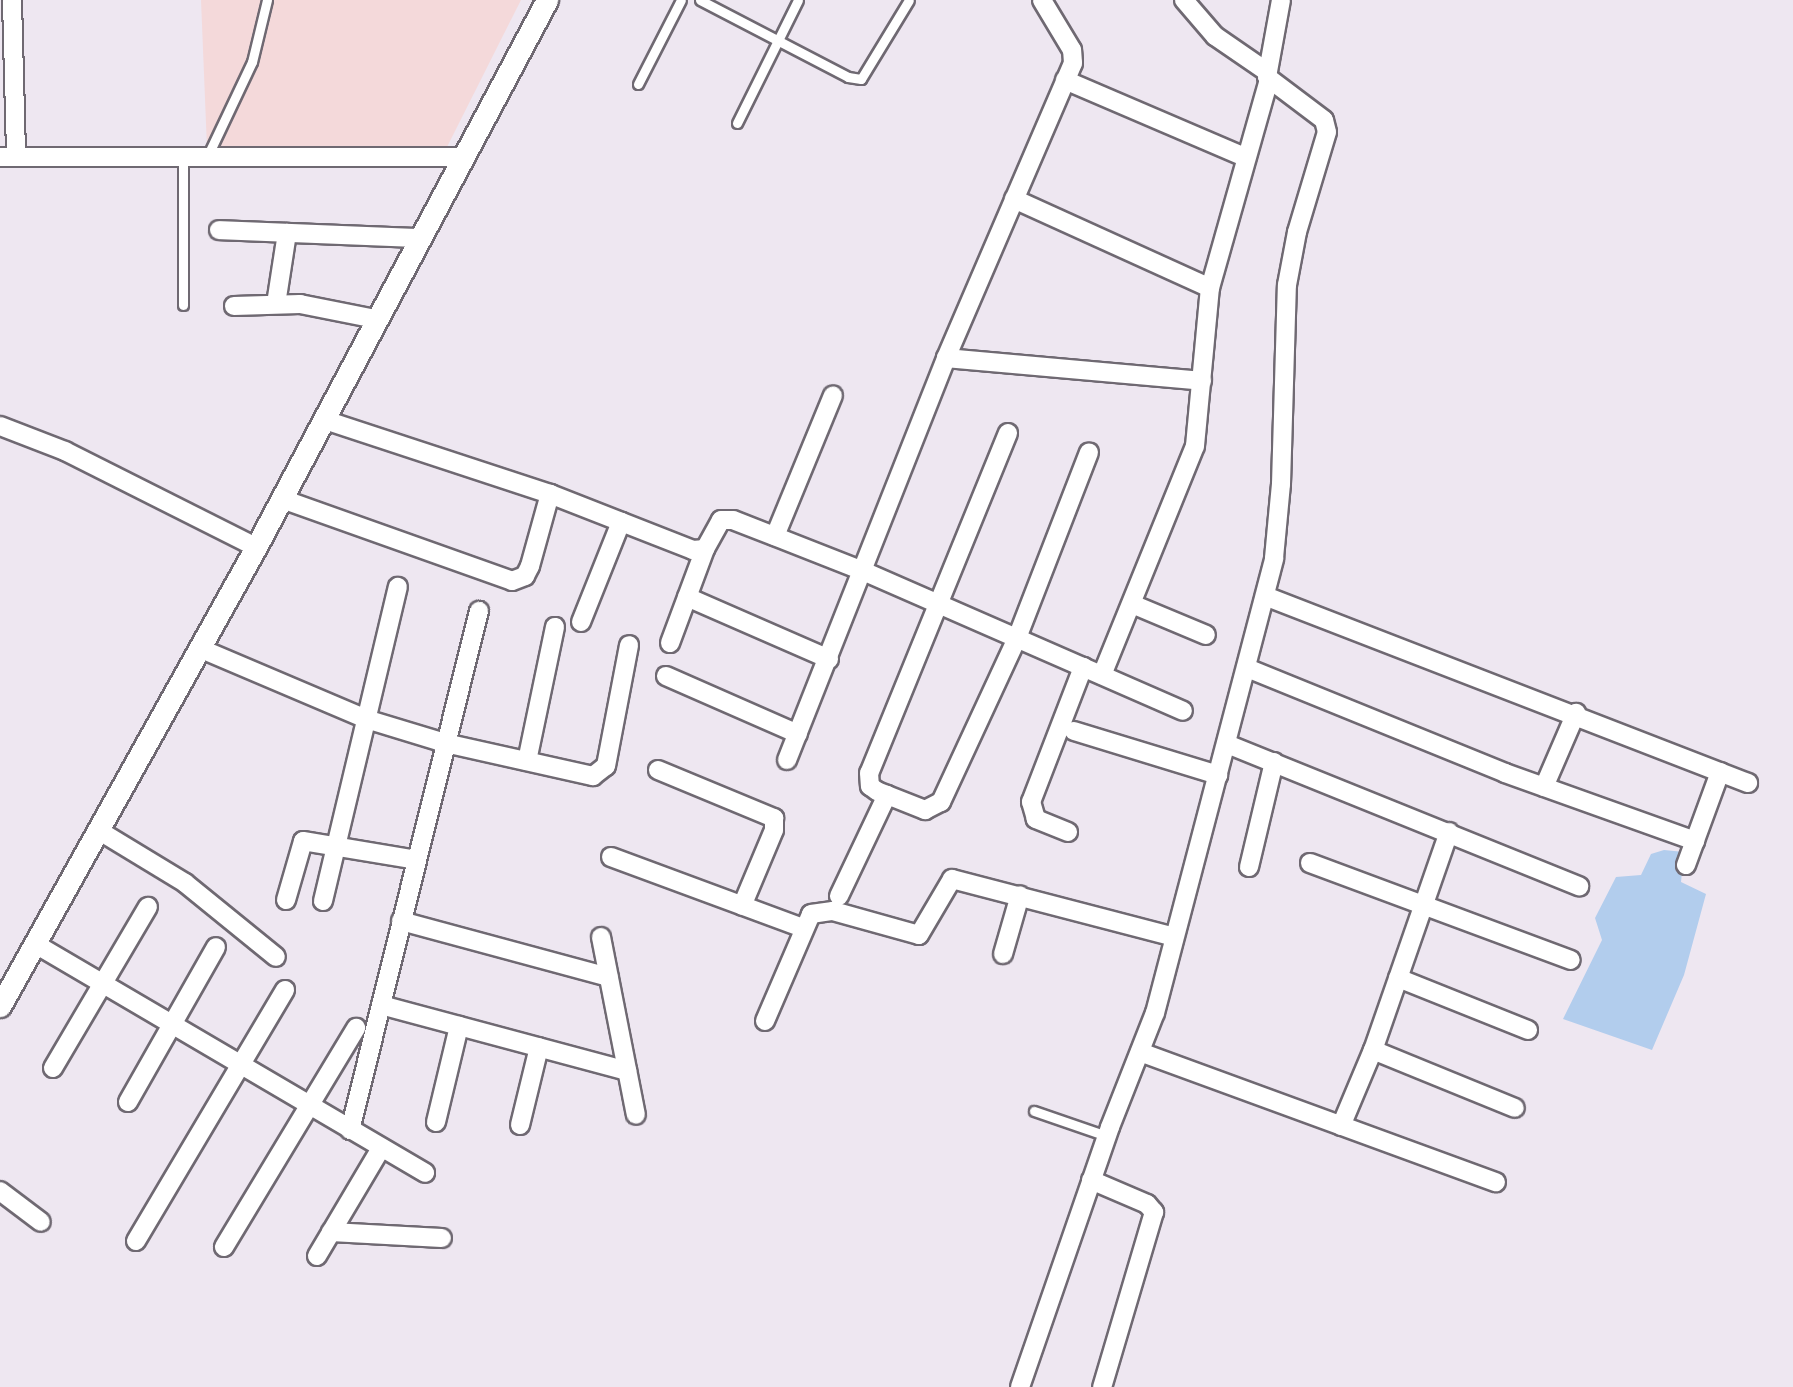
<!DOCTYPE html>
<style>
body{margin:0}
#map{position:relative;width:1793px;height:1387px;overflow:hidden;background:#eee7f1;font-family:"Noto Serif",serif}
div>[style]{position:absolute}
[style*='--x']{left:calc(var(--x)*1px);top:calc(var(--y)*1px);width:calc(var(--w)*1px);rotate:calc(var(--a)*1deg)}
.industrial>*{inset:0;background:#f4d9da}
.water>*{inset:0;background:#b2cded}
.roads{filter:drop-shadow(2px 0 #6f6972) drop-shadow(-2px 0 #6f6972) drop-shadow(0 2px #6f6972) drop-shadow(0 -2px #6f6972)}
.service>*{height:9px;margin:-4.5px;padding:0 4.5px;transform-origin:4.5px;border-radius:4.5px;background:#fff}
.minor>*{height:18px;margin:-9px;padding:0 9px;transform-origin:9px;border-radius:9px;background:#fff}
.tertiary>*{height:21px;margin:-10.5px;padding:0 10.5px;transform-origin:10.5px;border-radius:10.5px;background:#fff}
span{translate:-50% -50%;white-space:nowrap;text-align:center;line-height:1.15;-webkit-text-stroke:5px #eee7f1;paint-order:stroke}
</style>
<div id="map">
<div class="industrial">
<div style="clip-path:polygon(201px 0,521px 0,447px 147px,207px 148px)"></div>
</div>
<div class="water">
<div style="clip-path:polygon(1664px 850px,1684px 852px,1681px 882px,1706px 894px,1684px 975px,1652px 1050px,1563px 1019px,1602px 940px,1595px 918px,1616px 877px,1641px 875px,1651px 854px)"></div>
</div>
<div class="roads">
<div class="service">
<div style="--x:700;--y:0;--w:167;--a:27.5"></div>
<div style="--x:848;--y:77;--w:13;--a:9"></div>
<div style="--x:861;--y:79;--w:92;--a:-58.7"></div>
<div style="--x:638;--y:84;--w:94;--a:-62.9"></div>
<div style="--x:737;--y:123;--w:137;--a:-63.6"></div>
<div style="--x:183;--y:157;--w:148;--a:90"></div>
<div style="--x:207;--y:157;--w:105;--a:-64.7"></div>
<div style="--x:252;--y:62;--w:64;--a:-76.4"></div>
<div style="--x:1034;--y:1111;--w:77;--a:18.9"></div>
</div>
<div class="minor">
<div style="--x:12;--y:0;--w:157;--a:88.5"></div>
<div style="--x:1184;--y:0;--w:48;--a:49.3"></div>
<div style="--x:1215;--y:36;--w:62;--a:34.5"></div>
<div style="--x:1065;--y:80;--w:196;--a:23.2"></div>
<div style="--x:0;--y:157;--w:466;--a:0"></div>
<div style="--x:1014;--y:199;--w:215;--a:24.4"></div>
<div style="--x:219;--y:230;--w:201;--a:2.3"></div>
<div style="--x:276;--y:304;--w:72;--a:-81.2"></div>
<div style="--x:234;--y:306;--w:66;--a:-1.7"></div>
<div style="--x:300;--y:304;--w:77;--a:11.2"></div>
<div style="--x:946;--y:358;--w:257;--a:5.1"></div>
<div style="--x:325;--y:420;--w:237;--a:18.2"></div>
<div style="--x:550;--y:494;--w:154;--a:21.4"></div>
<div style="--x:693;--y:550;--w:12;--a:-5"></div>
<div style="--x:705;--y:549;--w:33;--a:-61"></div>
<div style="--x:721;--y:520;--w:12;--a:0"></div>
<div style="--x:733;--y:520;--w:140;--a:21.4"></div>
<div style="--x:863;--y:571;--w:349;--a:23.6"></div>
<div style="--x:0;--y:426;--w:70;--a:21"></div>
<div style="--x:65;--y:451;--w:214;--a:26.7"></div>
<div style="--x:1008;--y:433;--w:367;--a:112.2"></div>
<div style="--x:869;--y:773;--w:13;--a:86"></div>
<div style="--x:870;--y:786;--w:9;--a:36"></div>
<div style="--x:877;--y:791;--w:52;--a:21.6"></div>
<div style="--x:925;--y:810;--w:18;--a:-27"></div>
<div style="--x:941;--y:802;--w:181;--a:-65.1"></div>
<div style="--x:1017;--y:638;--w:199;--a:-68.8"></div>
<div style="--x:282;--y:499;--w:244;--a:19.6"></div>
<div style="--x:512;--y:581;--w:14;--a:-21"></div>
<div style="--x:525;--y:576;--w:11;--a:-63"></div>
<div style="--x:530;--y:566;--w:75;--a:-74.5"></div>
<div style="--x:775;--y:536;--w:152;--a:-67.6"></div>
<div style="--x:1265;--y:596;--w:518;--a:21.16"></div>
<div style="--x:687;--y:597;--w:155;--a:23.6"></div>
<div style="--x:1132;--y:604;--w:80;--a:22.7"></div>
<div style="--x:581;--y:622;--w:108;--a:-68.2"></div>
<div style="--x:670;--y:643;--w:100;--a:-69.6"></div>
<div style="--x:199;--y:648;--w:181;--a:23"></div>
<div style="--x:366;--y:719;--w:83;--a:16.9"></div>
<div style="--x:445;--y:743;--w:152;--a:12.6"></div>
<div style="--x:593;--y:776;--w:16;--a:-38"></div>
<div style="--x:606;--y:766;--w:123;--a:-79.2"></div>
<div style="--x:1247;--y:668;--w:279;--a:22.1"></div>
<div style="--x:1505;--y:773;--w:202;--a:19.7"></div>
<div style="--x:1102;--y:675;--w:247;--a:-67.9"></div>
<div style="--x:1195;--y:446;--w:159;--a:-84.6"></div>
<div style="--x:1210;--y:288;--w:216;--a:-74.2"></div>
<div style="--x:666;--y:676;--w:144;--a:23.7"></div>
<div style="--x:1074;--y:731;--w:151;--a:17"></div>
<div style="--x:1227;--y:744;--w:380;--a:22"></div>
<div style="--x:787;--y:760;--w:432;--a:-68.4"></div>
<div style="--x:946;--y:358;--w:321;--a:-66.7"></div>
<div style="--x:1073;--y:63;--w:13;--a:-94"></div>
<div style="--x:1072;--y:50;--w:58;--a:-121"></div>
<div style="--x:527;--y:761;--w:137;--a:-78.2"></div>
<div style="--x:658;--y:770;--w:126;--a:22.5"></div>
<div style="--x:774;--y:818;--w:12;--a:90"></div>
<div style="--x:774;--y:830;--w:82;--a:112.8"></div>
<div style="--x:1544;--y:787;--w:81;--a:-66.6"></div>
<div style="--x:98;--y:830;--w:102;--a:31.3"></div>
<div style="--x:185;--y:883;--w:117;--a:39.1"></div>
<div style="--x:1068;--y:832;--w:35;--a:-158"></div>
<div style="--x:1036;--y:819;--w:18;--a:-106"></div>
<div style="--x:1031;--y:802;--w:145;--a:-68.9"></div>
<div style="--x:1449;--y:832;--w:231;--a:109.2"></div>
<div style="--x:1373;--y:1050;--w:153;--a:22.2"></div>
<div style="--x:611;--y:857;--w:205;--a:20.3"></div>
<div style="--x:1310;--y:863;--w:278;--a:20.4"></div>
<div style="--x:1686;--y:865;--w:99;--a:-69.9"></div>
<div style="--x:1249;--y:867;--w:108;--a:-76.6"></div>
<div style="--x:839;--y:896;--w:112;--a:-64.6"></div>
<div style="--x:286;--y:900;--w:61;--a:-73.9"></div>
<div style="--x:303;--y:841;--w:115;--a:9.5"></div>
<div style="--x:323;--y:901;--w:323;--a:-76.6"></div>
<div style="--x:401;--y:921;--w:215;--a:15.1"></div>
<div style="--x:601;--y:937;--w:181;--a:78.9"></div>
<div style="--x:37;--y:945;--w:450;--a:30.4"></div>
<div style="--x:1003;--y:954;--w:61;--a:-73.9"></div>
<div style="--x:1398;--y:978;--w:140;--a:21.8"></div>
<div style="--x:381;--y:1005;--w:255;--a:15"></div>
<div style="--x:765;--y:1021;--w:116;--a:-66.7"></div>
<div style="--x:811;--y:914;--w:22;--a:-8"></div>
<div style="--x:833;--y:911;--w:89;--a:15.6"></div>
<div style="--x:919;--y:935;--w:65;--a:-59.5"></div>
<div style="--x:952;--y:879;--w:229;--a:14.6"></div>
<div style="--x:1140;--y:1052;--w:379;--a:20.1"></div>
<div style="--x:53;--y:1068;--w:187;--a:-59.5"></div>
<div style="--x:128;--y:1102;--w:178;--a:-60.4"></div>
<div style="--x:436;--y:1122;--w:99;--a:-76.5"></div>
<div style="--x:520;--y:1125;--w:80;--a:-76.3"></div>
<div style="--x:1341;--y:1126;--w:82;--a:-67.2"></div>
<div style="--x:350;--y:1130;--w:535;--a:-76.04"></div>
<div style="--x:1091;--y:1180;--w:61;--a:23.2"></div>
<div style="--x:1147;--y:1204;--w:11;--a:49"></div>
<div style="--x:1154;--y:1212;--w:183;--a:106.5"></div>
<div style="--x:0;--y:1191;--w:51;--a:37.1"></div>
<div style="--x:331;--y:1232;--w:111;--a:3.1"></div>
<div style="--x:136;--y:1241;--w:292;--a:-59.3"></div>
<div style="--x:224;--y:1247;--w:256;--a:-58.9"></div>
<div style="--x:317;--y:1256;--w:126;--a:-59.3"></div>
<div style="--x:1020;--y:1387;--w:275;--a:-70.9"></div>
<div style="--x:1110;--y:1127;--w:123;--a:-68.5"></div>
<div style="--x:1155;--y:1013;--w:470;--a:-75.3"></div>
<div style="--x:1274;--y:558;--w:74;--a:-84.6"></div>
<div style="--x:1281;--y:484;--w:199;--a:-88.3"></div>
<div style="--x:1287;--y:285;--w:54;--a:-79.3"></div>
<div style="--x:1297;--y:232;--w:104;--a:-73.3"></div>
<div style="--x:1327;--y:132;--w:12;--a:-104"></div>
<div style="--x:1324;--y:120;--w:71;--a:-143"></div>
<div style="--x:1267;--y:77;--w:78;--a:-79.7"></div>
</div>
<div class="tertiary">
<div style="--x:0;--y:1006;--w:526;--a:-60.85"></div>
<div style="--x:256;--y:547;--w:620;--a:-61.99"></div>
</div>
</div>
</div>
